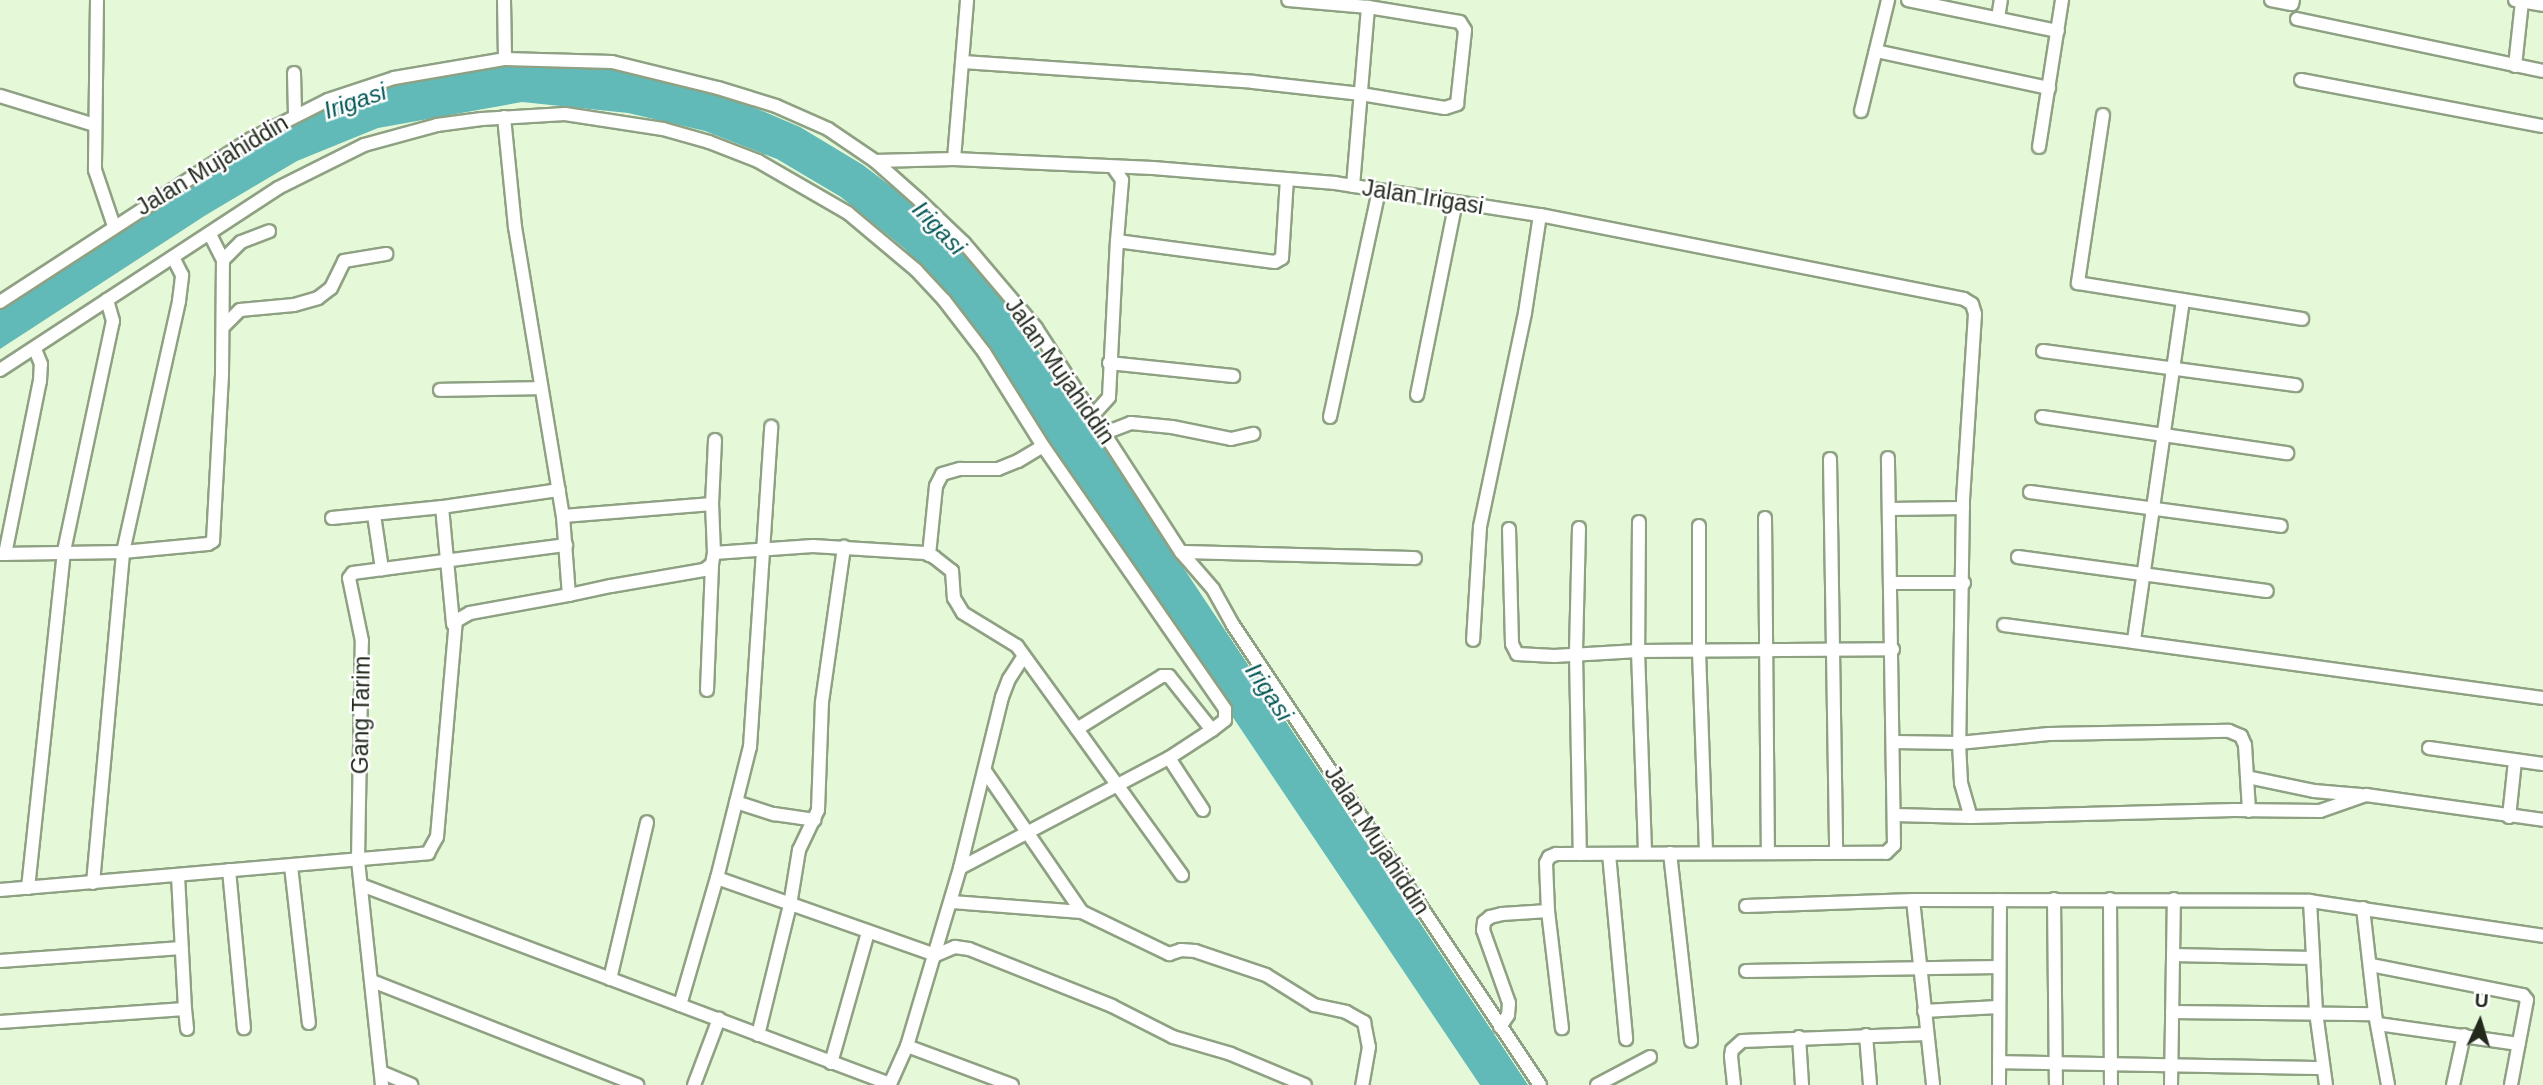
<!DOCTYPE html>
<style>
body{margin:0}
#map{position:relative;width:2543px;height:1085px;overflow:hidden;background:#e5f9d8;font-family:Helvetica,sans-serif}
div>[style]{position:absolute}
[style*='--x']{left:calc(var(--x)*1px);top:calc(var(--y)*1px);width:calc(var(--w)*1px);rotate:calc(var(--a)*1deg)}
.water>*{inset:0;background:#61b9b8}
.roads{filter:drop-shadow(2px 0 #8fa183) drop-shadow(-2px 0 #8fa183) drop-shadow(0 2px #8fa183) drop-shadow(0 -2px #8fa183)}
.street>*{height:12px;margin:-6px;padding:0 6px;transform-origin:6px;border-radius:6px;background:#fff}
span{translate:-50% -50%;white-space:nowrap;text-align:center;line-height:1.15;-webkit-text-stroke:5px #fff;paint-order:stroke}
.street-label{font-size:23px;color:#222a1e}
.water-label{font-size:24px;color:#035655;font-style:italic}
.north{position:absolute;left:2445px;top:987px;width:70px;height:70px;-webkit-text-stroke:5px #fff;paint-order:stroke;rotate:4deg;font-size:19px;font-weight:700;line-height:28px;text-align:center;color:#222a1e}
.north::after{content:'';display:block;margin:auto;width:24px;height:32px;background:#222a1e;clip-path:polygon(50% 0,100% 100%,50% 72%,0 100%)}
</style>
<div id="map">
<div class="water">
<div style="clip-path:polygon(536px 63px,622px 69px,720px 93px,800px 127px,863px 165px,914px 204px,959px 248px,1008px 307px,1053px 372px,1528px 1085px,1480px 1085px,962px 314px,905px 249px,841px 197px,777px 159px,705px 131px,628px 113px,522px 102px,378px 128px,297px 161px,206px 215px,0 349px,0 305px,218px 161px,357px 93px,461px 68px)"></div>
</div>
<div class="roads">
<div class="street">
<div style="--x:97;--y:0;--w:170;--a:90.7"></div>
<div style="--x:95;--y:170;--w:59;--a:71.3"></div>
<div style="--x:504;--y:0;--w:59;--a:89"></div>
<div style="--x:1908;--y:0;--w:153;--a:11.7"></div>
<div style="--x:2271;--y:0;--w:21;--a:11"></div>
<div style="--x:2292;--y:4;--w:4;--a:-76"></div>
<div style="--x:2515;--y:0;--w:28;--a:10"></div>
<div style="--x:1998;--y:18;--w:18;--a:-81"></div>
<div style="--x:2297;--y:19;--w:251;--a:11.9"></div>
<div style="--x:1876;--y:51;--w:177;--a:12.1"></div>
<div style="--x:963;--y:62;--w:291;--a:3.9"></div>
<div style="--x:1253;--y:82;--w:109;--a:6.3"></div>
<div style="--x:1361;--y:94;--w:85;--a:9.5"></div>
<div style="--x:1445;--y:108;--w:13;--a:-18"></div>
<div style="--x:1457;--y:104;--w:74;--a:-83.8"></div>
<div style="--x:1465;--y:30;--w:9;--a:-122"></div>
<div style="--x:1460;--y:22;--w:93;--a:-170.7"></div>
<div style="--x:1368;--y:7;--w:80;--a:-175"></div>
<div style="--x:2515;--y:66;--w:64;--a:-83.8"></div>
<div style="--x:294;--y:73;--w:42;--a:88.6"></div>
<div style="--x:2301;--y:80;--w:246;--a:10.8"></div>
<div style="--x:0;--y:96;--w:98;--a:17.1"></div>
<div style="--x:1861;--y:111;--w:114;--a:-76.3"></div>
<div style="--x:2103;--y:115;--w:170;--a:98.5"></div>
<div style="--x:2078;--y:283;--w:227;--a:9.1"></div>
<div style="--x:504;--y:117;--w:111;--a:84.3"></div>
<div style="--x:515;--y:227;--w:293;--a:80.6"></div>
<div style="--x:2039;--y:147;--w:149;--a:-81.1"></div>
<div style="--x:954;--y:159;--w:160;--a:-85.3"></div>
<div style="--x:875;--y:161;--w:79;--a:-1.5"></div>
<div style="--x:954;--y:159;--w:199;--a:2.6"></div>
<div style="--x:1153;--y:168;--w:183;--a:4.7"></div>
<div style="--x:1335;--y:183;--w:207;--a:8.9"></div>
<div style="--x:1540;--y:215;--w:99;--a:98.7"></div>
<div style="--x:1525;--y:313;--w:219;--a:101.9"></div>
<div style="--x:1480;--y:527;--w:113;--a:93.5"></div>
<div style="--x:1113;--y:167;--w:16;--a:55"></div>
<div style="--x:1122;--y:180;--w:61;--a:94.7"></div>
<div style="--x:1117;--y:241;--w:159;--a:7.6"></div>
<div style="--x:1275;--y:262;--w:8;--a:-30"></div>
<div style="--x:1282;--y:258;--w:79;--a:-86.4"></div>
<div style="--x:1353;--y:186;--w:180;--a:-85.2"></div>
<div style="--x:1540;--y:215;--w:432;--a:11.2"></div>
<div style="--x:1964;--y:299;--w:9;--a:32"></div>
<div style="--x:1972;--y:304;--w:10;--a:73"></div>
<div style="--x:1975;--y:314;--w:187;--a:93.7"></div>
<div style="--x:1963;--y:501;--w:242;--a:90.9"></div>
<div style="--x:1959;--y:743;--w:40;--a:87.1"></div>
<div style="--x:1961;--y:783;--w:35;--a:74"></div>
<div style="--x:1971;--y:817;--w:263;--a:-1.5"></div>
<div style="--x:2234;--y:810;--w:86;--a:0.7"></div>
<div style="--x:2320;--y:811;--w:49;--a:-19.2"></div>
<div style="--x:2366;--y:795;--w:179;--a:8"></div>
<div style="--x:223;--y:260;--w:25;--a:-45"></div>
<div style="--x:241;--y:242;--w:30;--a:-21"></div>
<div style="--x:2183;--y:300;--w:345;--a:98.2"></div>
<div style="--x:2134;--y:642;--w:413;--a:7.8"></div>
<div style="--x:0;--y:302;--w:299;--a:-33"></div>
<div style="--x:251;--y:139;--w:86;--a:-26.9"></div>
<div style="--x:328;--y:100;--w:70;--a:-18.4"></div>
<div style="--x:394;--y:78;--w:113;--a:-9.7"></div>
<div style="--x:505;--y:59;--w:107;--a:1.6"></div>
<div style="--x:612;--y:62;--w:109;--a:13.8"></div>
<div style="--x:718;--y:88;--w:61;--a:17.2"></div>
<div style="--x:776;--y:106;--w:57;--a:23.9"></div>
<div style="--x:828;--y:129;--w:57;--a:34.2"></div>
<div style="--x:875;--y:161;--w:60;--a:41.6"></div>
<div style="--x:920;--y:201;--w:61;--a:43.7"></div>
<div style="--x:964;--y:243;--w:111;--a:49.7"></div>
<div style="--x:1036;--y:328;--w:267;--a:57.1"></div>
<div style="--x:1181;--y:552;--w:49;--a:49.1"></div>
<div style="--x:1213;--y:589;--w:41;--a:60.9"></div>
<div style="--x:1233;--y:625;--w:553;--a:56.28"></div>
<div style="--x:223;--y:327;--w:24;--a:-45"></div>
<div style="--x:240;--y:310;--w:54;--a:-5.3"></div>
<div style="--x:294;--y:305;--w:25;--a:-16"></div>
<div style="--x:318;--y:298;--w:16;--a:-38"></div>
<div style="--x:331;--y:288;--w:30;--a:-64"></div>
<div style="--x:344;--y:261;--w:43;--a:-9.5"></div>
<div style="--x:2043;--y:351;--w:255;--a:7.7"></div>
<div style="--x:1109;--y:363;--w:125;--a:6"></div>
<div style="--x:0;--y:370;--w:332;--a:-33.2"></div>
<div style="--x:278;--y:188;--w:96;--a:-26.6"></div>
<div style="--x:364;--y:145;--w:76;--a:-15.3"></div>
<div style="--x:437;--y:125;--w:45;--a:-7.6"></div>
<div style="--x:482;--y:119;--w:83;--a:-3.4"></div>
<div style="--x:565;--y:114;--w:99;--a:8.7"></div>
<div style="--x:663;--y:129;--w:48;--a:15.8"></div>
<div style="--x:709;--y:142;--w:53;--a:21.2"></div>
<div style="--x:758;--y:161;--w:104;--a:30"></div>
<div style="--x:848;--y:213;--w:89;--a:40"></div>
<div style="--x:916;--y:270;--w:41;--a:47"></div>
<div style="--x:944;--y:300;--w:66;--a:52.4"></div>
<div style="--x:984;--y:352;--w:111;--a:57.9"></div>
<div style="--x:1043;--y:446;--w:320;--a:55.3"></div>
<div style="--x:1225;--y:709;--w:11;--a:90"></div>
<div style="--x:1225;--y:720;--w:16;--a:142"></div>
<div style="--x:440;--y:390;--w:101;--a:-1.1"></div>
<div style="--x:1417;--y:395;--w:197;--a:-78.6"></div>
<div style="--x:1093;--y:415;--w:24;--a:-48"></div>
<div style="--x:1109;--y:397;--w:156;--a:-87.1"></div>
<div style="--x:1330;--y:417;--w:232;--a:-77.8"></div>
<div style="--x:2042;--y:417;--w:248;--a:8.4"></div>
<div style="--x:1105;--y:433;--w:28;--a:-21"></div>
<div style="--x:1131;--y:423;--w:41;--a:5.6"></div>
<div style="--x:1172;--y:427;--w:60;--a:11.5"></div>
<div style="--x:1231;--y:439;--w:23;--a:-13"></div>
<div style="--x:1830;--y:459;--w:394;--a:89.1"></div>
<div style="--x:2030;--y:492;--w:253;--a:7.7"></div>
<div style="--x:712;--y:504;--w:64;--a:-87.3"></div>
<div style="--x:442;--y:507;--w:118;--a:84.6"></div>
<div style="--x:1890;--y:509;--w:73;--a:-0.8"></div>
<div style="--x:374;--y:515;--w:55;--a:81.6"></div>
<div style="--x:332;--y:518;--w:111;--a:-5.7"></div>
<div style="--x:442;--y:507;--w:118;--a:-8.3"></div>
<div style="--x:1765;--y:518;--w:335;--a:89.5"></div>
<div style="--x:1639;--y:522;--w:129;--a:90.4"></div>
<div style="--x:1638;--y:651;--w:202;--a:88"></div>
<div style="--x:1699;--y:526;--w:125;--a:90"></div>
<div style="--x:1699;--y:651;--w:202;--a:88"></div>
<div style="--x:1579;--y:528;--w:126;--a:91.4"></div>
<div style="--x:1576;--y:654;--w:200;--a:88.9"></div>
<div style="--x:1509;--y:529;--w:115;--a:88.5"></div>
<div style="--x:1512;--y:644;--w:11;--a:63"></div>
<div style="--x:1517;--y:654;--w:37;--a:3"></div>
<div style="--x:1554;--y:656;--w:84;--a:-3.4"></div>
<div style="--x:1638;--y:651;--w:255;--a:-0.4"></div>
<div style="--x:1181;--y:552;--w:234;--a:1.5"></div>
<div style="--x:714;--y:553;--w:99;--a:-4"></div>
<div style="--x:813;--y:546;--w:112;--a:3.6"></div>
<div style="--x:925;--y:553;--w:10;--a:24"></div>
<div style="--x:934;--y:557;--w:23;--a:38"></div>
<div style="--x:952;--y:571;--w:27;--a:86"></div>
<div style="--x:954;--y:598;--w:17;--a:59"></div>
<div style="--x:963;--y:613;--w:63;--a:31.4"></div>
<div style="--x:1017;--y:646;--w:102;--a:54.1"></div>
<div style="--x:0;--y:554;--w:123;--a:-0.9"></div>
<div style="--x:123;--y:552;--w:85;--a:-5.4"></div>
<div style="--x:208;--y:544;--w:6;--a:-31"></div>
<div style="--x:213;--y:541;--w:167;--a:-86.9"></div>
<div style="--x:222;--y:374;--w:114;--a:-89.5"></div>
<div style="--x:223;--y:260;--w:30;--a:-117"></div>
<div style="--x:5;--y:554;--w:177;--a:-78.6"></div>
<div style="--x:40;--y:381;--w:17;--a:-87"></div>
<div style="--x:41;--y:364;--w:16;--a:-112"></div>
<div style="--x:929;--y:555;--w:69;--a:-84.2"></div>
<div style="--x:936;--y:486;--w:13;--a:-63"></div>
<div style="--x:942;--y:474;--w:19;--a:-16"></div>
<div style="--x:960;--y:469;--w:38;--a:0"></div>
<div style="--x:998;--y:469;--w:22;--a:-22"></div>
<div style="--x:1018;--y:461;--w:29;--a:-31"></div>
<div style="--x:2018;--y:557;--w:251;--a:7.8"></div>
<div style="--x:1892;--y:583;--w:72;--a:0"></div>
<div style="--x:2004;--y:625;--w:131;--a:7.5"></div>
<div style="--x:707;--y:690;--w:126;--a:-87.7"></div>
<div style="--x:1894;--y:742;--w:65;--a:0.9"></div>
<div style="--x:1959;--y:743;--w:90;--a:-5.7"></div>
<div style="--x:2049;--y:734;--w:180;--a:-1"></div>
<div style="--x:2229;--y:731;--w:13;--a:23"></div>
<div style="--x:2241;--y:736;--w:10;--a:66"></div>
<div style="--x:2245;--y:745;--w:66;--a:86.5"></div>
<div style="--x:2429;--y:748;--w:115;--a:8"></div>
<div style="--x:1169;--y:758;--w:51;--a:-33.1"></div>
<div style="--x:1212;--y:730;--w:69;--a:-128.5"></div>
<div style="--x:1169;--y:676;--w:7;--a:180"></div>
<div style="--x:1162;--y:676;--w:100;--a:148.1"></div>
<div style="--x:1077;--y:729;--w:180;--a:54.3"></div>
<div style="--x:985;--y:771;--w:171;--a:55.5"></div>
<div style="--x:2247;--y:777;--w:68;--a:11.8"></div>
<div style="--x:2314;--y:791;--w:47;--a:4.9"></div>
<div style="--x:736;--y:802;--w:40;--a:18"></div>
<div style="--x:774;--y:814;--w:41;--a:8.3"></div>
<div style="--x:1895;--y:815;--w:76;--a:1.5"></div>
<div style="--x:2509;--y:817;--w:56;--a:-83.9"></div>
<div style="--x:1670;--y:853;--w:189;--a:83.6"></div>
<div style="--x:1609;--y:854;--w:186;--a:84.7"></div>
<div style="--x:291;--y:866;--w:158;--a:83.5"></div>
<div style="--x:960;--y:868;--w:176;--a:-76.2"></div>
<div style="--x:1002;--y:697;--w:19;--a:-69"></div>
<div style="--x:1009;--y:679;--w:27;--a:-57"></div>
<div style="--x:229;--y:870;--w:159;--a:84.6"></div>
<div style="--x:717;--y:878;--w:232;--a:19.4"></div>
<div style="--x:936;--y:955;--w:21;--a:-23"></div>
<div style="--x:955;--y:947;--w:14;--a:8"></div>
<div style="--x:969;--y:949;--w:154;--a:21.7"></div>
<div style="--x:1112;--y:1006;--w:68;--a:26.9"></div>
<div style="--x:1173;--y:1037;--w:60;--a:16.3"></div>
<div style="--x:1231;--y:1054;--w:80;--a:22.7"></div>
<div style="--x:93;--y:883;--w:332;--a:-84.8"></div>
<div style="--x:123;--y:552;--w:257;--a:-77.4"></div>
<div style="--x:179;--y:301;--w:26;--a:-83"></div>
<div style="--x:182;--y:275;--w:20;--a:-117"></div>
<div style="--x:361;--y:885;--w:565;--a:20.62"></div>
<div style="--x:890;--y:1084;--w:42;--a:-65.9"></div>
<div style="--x:907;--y:1046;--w:186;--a:-73.4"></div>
<div style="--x:960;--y:868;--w:236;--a:-27.8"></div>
<div style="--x:1169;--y:758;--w:62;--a:56.8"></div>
<div style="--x:28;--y:888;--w:339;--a:-83.9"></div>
<div style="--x:64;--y:551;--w:235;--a:-78"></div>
<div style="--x:113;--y:321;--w:22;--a:-106"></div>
<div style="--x:0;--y:890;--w:430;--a:-4.9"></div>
<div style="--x:428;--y:853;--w:18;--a:-61"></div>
<div style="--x:437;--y:837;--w:217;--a:-85"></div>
<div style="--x:456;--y:621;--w:16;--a:-30"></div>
<div style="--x:470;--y:613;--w:101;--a:-10.3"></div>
<div style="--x:569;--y:595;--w:43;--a:-12.1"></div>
<div style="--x:611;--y:586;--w:94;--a:-9.8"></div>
<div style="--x:704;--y:570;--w:10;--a:-37"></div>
<div style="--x:712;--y:564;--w:11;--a:-80"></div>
<div style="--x:714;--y:553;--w:49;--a:-92.3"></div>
<div style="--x:712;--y:504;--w:149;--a:175.4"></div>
<div style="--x:563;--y:516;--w:79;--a:85.7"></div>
<div style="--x:2054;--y:899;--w:186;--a:89.4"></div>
<div style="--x:2110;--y:899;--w:186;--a:89.7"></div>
<div style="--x:1913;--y:900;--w:186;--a:83.8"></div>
<div style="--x:2310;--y:901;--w:111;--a:86.9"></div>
<div style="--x:2316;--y:1012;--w:74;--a:82.2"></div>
<div style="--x:952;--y:902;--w:130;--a:4.4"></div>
<div style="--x:1082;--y:912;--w:97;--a:25.8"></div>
<div style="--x:1169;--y:954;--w:13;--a:-18"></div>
<div style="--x:1181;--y:950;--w:14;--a:4"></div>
<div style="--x:1195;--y:951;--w:75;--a:18.7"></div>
<div style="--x:1266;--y:975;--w:57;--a:32"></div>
<div style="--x:1314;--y:1005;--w:33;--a:12"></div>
<div style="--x:1346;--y:1012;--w:21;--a:29"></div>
<div style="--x:1364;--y:1022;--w:25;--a:79"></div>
<div style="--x:1369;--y:1047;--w:39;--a:100"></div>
<div style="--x:1746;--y:906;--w:167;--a:-2.1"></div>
<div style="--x:1913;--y:900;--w:397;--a:0.1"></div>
<div style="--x:2310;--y:901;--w:236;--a:8.5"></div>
<div style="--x:2363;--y:908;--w:107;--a:83.5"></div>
<div style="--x:2375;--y:1014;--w:72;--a:79.6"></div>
<div style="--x:1548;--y:911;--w:118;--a:83.2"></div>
<div style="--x:2173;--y:955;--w:140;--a:1.2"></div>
<div style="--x:0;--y:961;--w:182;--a:-4.1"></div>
<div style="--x:2371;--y:965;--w:155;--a:11.2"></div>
<div style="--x:2523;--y:995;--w:6;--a:51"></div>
<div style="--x:2527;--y:1000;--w:86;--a:100.7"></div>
<div style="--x:1746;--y:971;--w:252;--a:-0.9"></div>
<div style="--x:610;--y:979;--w:161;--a:-76.7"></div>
<div style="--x:372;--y:981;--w:285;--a:21.4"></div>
<div style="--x:680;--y:1005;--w:132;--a:-73.8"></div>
<div style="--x:717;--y:878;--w:135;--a:-75.9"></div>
<div style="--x:750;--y:747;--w:321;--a:-86.2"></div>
<div style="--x:185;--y:1009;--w:20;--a:84"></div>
<div style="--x:1924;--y:1011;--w:74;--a:-3.1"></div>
<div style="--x:2172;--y:1012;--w:203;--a:0.6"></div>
<div style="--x:0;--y:1022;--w:185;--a:-4"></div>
<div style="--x:185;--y:1009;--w:133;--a:-93"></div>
<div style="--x:2378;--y:1024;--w:142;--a:8.1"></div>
<div style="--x:1500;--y:1027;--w:14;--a:-56"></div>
<div style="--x:1508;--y:1015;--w:12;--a:-85"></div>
<div style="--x:1509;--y:1003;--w:77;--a:-109.6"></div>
<div style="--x:1483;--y:930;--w:8;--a:-83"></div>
<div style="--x:1484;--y:922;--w:8;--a:-40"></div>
<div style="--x:1490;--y:917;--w:12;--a:-14"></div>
<div style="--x:1502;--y:914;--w:46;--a:-3.7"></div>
<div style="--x:1548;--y:911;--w:48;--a:-92.4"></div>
<div style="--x:1546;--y:863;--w:7;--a:-63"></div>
<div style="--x:1549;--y:857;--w:8;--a:-23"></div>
<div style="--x:1556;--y:854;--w:330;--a:-0.2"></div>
<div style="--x:1886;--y:853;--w:11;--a:-45"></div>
<div style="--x:1894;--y:845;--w:387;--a:-90.9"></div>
<div style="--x:758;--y:1035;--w:134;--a:-76.2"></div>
<div style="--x:790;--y:905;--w:56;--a:-80.7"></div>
<div style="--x:799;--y:850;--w:44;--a:-64.6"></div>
<div style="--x:818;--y:810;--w:108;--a:-87.9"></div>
<div style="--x:822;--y:702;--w:157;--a:-81.9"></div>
<div style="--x:1866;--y:1035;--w:50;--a:85.4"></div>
<div style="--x:1799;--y:1037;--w:48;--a:86.4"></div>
<div style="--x:907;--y:1046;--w:112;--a:20.4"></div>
<div style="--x:1999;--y:1062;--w:324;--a:1.1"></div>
<div style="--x:831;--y:1063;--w:136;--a:-74.2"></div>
<div style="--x:381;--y:1072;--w:33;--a:23"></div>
<div style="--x:382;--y:1085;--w:226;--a:-96.1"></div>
<div style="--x:358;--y:860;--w:219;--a:-89"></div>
<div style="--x:362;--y:641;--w:64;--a:-101.7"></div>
<div style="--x:349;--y:578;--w:6;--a:-51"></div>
<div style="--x:353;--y:573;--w:215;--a:-7.5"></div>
<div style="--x:694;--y:1085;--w:71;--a:-69.3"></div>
<div style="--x:1597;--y:1085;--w:60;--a:-27.8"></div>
<div style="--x:1734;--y:1085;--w:29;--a:-96"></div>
<div style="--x:1731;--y:1056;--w:6;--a:-81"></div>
<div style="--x:1732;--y:1050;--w:13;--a:-42"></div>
<div style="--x:1742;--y:1041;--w:185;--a:-2.2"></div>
<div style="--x:1999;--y:1085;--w:185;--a:-89.7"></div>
<div style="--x:2171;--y:1085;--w:186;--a:-89.1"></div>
<div style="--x:2453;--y:1085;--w:51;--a:-77.6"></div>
</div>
</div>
<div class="street-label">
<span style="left:212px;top:165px;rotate:-31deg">Jalan Mujahiddin</span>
<span style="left:1423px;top:197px;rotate:9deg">Jalan Irigasi</span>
<span style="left:1060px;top:371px;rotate:55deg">Jalan Mujahiddin</span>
<span style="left:361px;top:715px;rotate:-89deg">Gang Tarim</span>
<span style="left:1377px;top:840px;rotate:57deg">Jalan Mujahiddin</span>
</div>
<div class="water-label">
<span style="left:355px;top:101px;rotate:-19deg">Irigasi</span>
<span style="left:939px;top:228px;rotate:46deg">Irigasi</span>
<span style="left:1269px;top:692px;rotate:56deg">Irigasi</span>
</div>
<div class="north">U</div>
</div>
